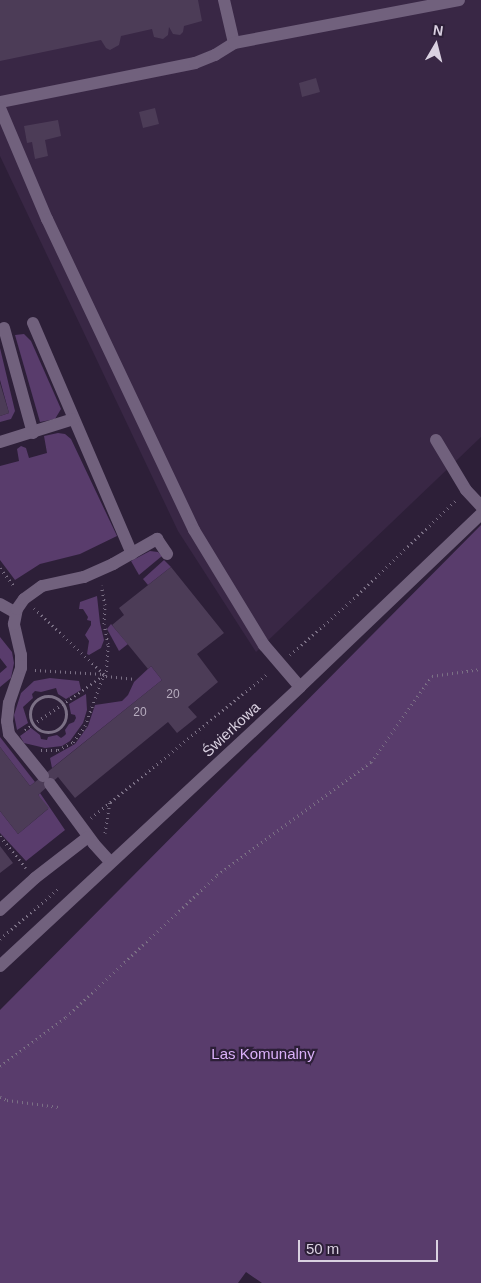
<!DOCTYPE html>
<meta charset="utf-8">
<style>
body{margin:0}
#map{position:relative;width:481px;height:1283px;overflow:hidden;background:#2d1f38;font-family:Arial,sans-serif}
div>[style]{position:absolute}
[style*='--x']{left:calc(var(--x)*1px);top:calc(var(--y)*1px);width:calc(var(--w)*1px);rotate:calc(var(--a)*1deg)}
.built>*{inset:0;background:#392745}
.green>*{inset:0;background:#593c6c}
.building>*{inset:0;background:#4c3c57}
.path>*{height:3px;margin-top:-1.5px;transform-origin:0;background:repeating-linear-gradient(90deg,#7b7085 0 1px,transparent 0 5px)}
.path>.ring{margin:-1.5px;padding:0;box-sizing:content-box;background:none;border:3px solid #7b7085;border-radius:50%}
.minor>*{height:12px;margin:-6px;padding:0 6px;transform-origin:6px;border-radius:6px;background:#71617d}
span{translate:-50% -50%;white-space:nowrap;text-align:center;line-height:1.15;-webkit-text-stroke:4.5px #2d1f38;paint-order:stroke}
.number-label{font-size:12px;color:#b6acbe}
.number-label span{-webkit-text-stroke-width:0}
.street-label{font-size:15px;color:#dad1e1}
.park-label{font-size:15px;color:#dab0f9}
.north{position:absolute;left:411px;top:20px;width:50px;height:50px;-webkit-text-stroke:4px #2d1f38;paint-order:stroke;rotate:8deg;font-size:14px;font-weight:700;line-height:20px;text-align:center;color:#dad1e1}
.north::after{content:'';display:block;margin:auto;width:18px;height:22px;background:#dad1e1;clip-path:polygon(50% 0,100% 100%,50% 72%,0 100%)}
.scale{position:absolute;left:298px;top:1240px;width:140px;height:22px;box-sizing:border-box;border:2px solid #dad1e1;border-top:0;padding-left:6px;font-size:15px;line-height:18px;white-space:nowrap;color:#dad1e1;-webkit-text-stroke:4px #2d1f38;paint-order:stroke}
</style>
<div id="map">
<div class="built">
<div style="clip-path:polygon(0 0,481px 0,481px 437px,256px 652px,178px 531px,0 156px)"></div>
</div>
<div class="green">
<div style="clip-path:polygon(24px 334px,31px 341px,61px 409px,55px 419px,40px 422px,15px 335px)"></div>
<div style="clip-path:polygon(0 348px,15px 411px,11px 419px,0 422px,0 416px,9px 413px,0 380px)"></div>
<div style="clip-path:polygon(58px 433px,65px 434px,71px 439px,117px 536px,80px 554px,40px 564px,15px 580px,0 560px,0 466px,19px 461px,17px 449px,21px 446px,26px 448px,29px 458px,47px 453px,44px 436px)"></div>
<div style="clip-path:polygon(481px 525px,481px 1283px,262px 1283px,246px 1272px,238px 1283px,0 1283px,0 1010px)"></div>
<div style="clip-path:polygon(150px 551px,158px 552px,162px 556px,139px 575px,131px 561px)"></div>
<div style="clip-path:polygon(164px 560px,171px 567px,148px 585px,143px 579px)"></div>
<div style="clip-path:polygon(97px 596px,100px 623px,104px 640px,101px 648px,89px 655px,87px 654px,89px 641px,85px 635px,91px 625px,91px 621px,87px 620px,88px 617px,83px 609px,79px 609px,80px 602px)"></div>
<div style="clip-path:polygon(111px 624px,128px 644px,119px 651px,107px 629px)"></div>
<div style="clip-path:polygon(0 637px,12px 652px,14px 663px,11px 678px,0 687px,0 673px,7px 667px,0 658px)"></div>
<div style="clip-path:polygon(151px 666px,162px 680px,52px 768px,50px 758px,75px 744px,88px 726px,95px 705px,122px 701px,128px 695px,134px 682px)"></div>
<div style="clip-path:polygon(50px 678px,79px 681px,81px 690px,66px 699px,58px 694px,56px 688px,41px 692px,35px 691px,32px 694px,33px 698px,23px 707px,28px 723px,17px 730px,14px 715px,21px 693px,34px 681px)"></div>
<div style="clip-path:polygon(86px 694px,87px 710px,83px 723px,70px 741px,62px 746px,45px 748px,24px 743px,20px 736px,31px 728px,40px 735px,41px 739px,47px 740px,48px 737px,57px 735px,61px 738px,64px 736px,66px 734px,65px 730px,69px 724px,74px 722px,76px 718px,75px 715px,71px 714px,69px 704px)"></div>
<div style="clip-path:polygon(0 737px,35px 782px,30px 786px,0 747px)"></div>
<div style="clip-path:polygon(40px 793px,65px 830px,26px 861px,0 833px,0 811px,18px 834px,48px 809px,38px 795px)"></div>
</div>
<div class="building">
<div style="clip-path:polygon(0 0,198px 0,202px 21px,184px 26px,183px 32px,180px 35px,173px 34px,169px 27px,168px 35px,163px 39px,154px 37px,152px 29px,121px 36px,119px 45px,110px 50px,106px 48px,101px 40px,0 61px)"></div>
<div style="clip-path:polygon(316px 78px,320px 92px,302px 97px,299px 83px)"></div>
<div style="clip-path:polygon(155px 108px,159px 124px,143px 128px,139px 112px)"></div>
<div style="clip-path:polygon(58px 120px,61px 136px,45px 140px,48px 156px,35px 159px,32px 142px,27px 143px,24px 126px)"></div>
<div style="clip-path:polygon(0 383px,9px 413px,0 416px)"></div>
<div style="clip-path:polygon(171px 567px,224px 633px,197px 654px,218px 682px,188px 707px,197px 717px,177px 733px,168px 722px,75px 798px,58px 777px,38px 795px,49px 808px,18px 834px,0 811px,0 747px,30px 786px,162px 680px,151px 666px,148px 669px,112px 625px,124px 615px,119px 608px)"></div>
<div style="clip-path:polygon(0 846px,13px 863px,0 873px)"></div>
</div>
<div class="path">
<div style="--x:0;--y:568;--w:24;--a:52"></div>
<div style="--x:34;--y:608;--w:99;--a:43.4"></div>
<div style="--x:106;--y:676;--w:32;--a:-86"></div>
<div style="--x:108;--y:644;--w:20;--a:-101"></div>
<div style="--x:104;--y:624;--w:19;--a:-87"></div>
<div style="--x:105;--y:605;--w:20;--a:-101"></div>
<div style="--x:290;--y:655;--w:80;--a:-41.5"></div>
<div style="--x:350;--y:602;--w:147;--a:-43.9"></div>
<div style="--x:35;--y:670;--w:69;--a:3.3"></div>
<div style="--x:106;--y:676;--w:27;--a:6"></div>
<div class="ring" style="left:30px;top:696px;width:33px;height:33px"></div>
<div style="--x:25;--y:730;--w:96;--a:-34.8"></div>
<div style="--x:41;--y:750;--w:17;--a:0"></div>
<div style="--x:58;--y:750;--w:17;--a:-28"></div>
<div style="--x:73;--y:742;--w:20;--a:-53"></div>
<div style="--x:85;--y:726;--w:55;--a:-69.9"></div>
<div style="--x:91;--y:818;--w:229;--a:-39.3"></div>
<div style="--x:105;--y:833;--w:31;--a:-81"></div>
<div style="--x:0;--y:836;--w:41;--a:50.9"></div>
<div style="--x:0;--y:939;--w:77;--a:-40.8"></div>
<div style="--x:0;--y:1066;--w:82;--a:-36.6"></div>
<div style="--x:66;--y:1017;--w:207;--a:-43.2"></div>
<div style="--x:217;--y:875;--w:191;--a:-36.3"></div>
<div style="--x:371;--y:762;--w:105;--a:-54.7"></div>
<div style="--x:432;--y:676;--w:49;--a:-8.1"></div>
<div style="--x:0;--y:1097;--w:8;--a:23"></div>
<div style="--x:7;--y:1100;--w:52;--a:7.7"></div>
</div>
<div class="minor">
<div style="--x:224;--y:0;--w:44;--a:76.9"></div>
<div style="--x:0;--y:102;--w:199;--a:-11.3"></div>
<div style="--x:195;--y:63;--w:22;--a:-22"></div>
<div style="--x:215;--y:55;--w:22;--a:-32"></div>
<div style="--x:234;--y:43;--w:229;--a:-10.8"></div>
<div style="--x:0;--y:108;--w:121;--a:67.1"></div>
<div style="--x:47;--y:219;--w:344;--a:64.7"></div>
<div style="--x:194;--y:530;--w:135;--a:58.7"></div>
<div style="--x:264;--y:645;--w:55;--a:49.4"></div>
<div style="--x:33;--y:323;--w:251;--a:66.8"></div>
<div style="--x:4;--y:328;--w:109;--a:74.6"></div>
<div style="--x:436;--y:440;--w:58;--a:59"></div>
<div style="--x:466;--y:490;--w:22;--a:47"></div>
<div style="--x:0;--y:442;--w:77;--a:-17.3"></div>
<div style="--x:0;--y:604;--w:18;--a:29"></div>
<div style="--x:43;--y:776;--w:54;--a:-129"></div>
<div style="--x:9;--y:734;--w:13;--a:-99"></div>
<div style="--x:7;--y:721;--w:18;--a:-84"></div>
<div style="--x:9;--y:703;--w:37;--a:-71"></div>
<div style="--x:21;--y:668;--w:13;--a:-90"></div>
<div style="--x:21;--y:655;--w:32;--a:-103"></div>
<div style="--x:14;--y:624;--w:15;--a:-79"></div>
<div style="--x:17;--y:609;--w:12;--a:-55"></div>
<div style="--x:24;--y:599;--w:22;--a:-36"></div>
<div style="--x:42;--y:586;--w:43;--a:-12.1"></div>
<div style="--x:84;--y:577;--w:32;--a:-24"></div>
<div style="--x:113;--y:564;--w:51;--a:-29.6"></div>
<div style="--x:157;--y:539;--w:18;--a:56"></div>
<div style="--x:50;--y:784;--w:74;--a:53.7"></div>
<div style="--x:94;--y:844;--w:24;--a:48"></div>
<div style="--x:0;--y:910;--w:47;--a:-42.4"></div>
<div style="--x:35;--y:878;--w:67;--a:-37.7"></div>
<div style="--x:0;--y:966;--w:410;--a:-42.9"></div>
<div style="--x:300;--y:687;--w:250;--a:-43.7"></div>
</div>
<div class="number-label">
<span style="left:173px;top:695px">20</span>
<span style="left:140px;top:713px">20</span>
</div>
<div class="street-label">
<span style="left:231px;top:729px;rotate:-43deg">Świerkowa</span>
</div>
<div class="park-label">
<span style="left:263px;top:1054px">Las Komunalny</span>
</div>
<div class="north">N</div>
<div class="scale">50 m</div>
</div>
